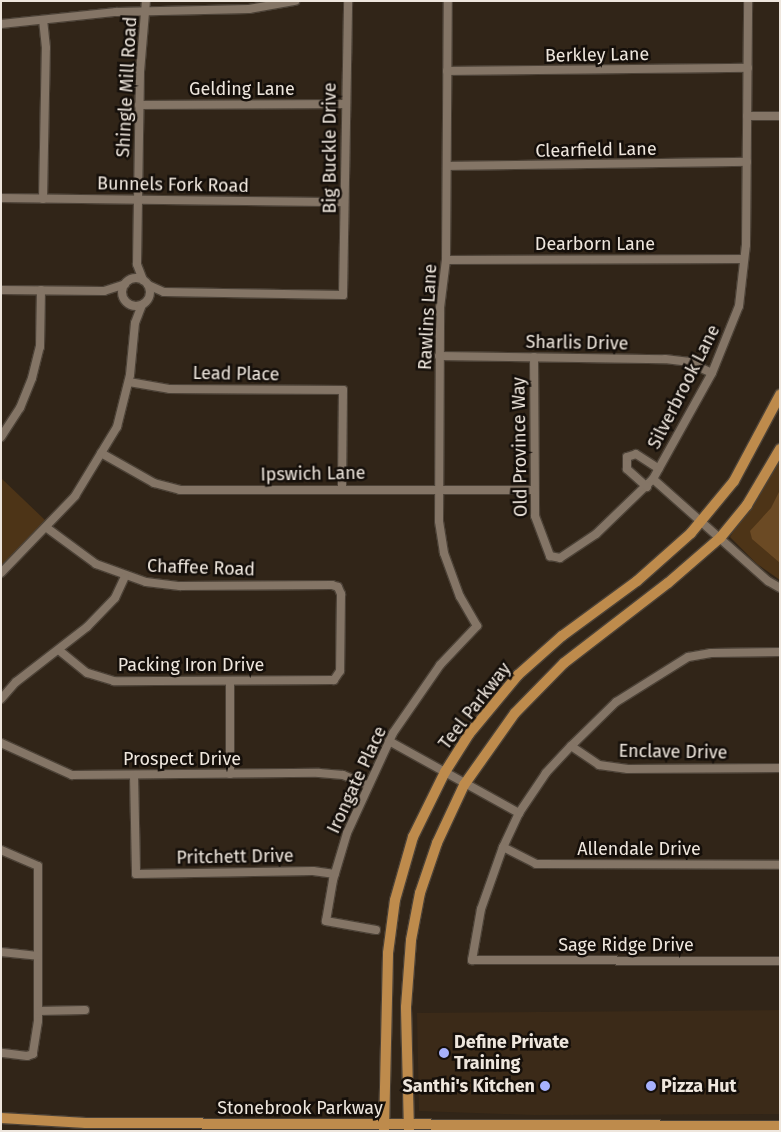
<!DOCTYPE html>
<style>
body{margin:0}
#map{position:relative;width:781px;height:1132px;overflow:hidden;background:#312518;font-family:"Fira Sans",sans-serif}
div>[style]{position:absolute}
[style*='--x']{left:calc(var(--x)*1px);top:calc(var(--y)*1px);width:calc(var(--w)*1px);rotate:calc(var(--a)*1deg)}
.built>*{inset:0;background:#3b2a18}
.green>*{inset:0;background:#4d3417}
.water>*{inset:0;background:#6b4a24}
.roads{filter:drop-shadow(1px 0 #4c4237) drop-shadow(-1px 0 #4c4237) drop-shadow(0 1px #4c4237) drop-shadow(0 -1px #4c4237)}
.minor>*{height:8px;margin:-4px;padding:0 4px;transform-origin:4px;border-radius:4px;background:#847566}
.minor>.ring{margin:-4px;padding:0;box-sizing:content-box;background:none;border:8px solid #847566;border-radius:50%}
.major>*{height:10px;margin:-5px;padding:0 5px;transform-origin:5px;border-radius:5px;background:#be8b4c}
.dots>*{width:14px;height:14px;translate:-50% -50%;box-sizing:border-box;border:2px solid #150f0a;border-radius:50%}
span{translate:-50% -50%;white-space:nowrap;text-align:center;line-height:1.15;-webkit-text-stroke:5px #150f0a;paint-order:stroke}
.street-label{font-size:18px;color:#eee6dd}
.poi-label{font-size:18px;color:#eee6dd;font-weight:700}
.left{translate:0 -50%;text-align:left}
.right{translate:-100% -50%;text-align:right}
.frame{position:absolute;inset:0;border:2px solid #eee6dd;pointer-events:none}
</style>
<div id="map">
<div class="built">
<div style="clip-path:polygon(780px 1010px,780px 1114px,534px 1115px,419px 1111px,417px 1013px)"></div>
</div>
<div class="green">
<div style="clip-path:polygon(780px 456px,780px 580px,757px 564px,730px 537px)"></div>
<div style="clip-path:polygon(1px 478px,46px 521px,1px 568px)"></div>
</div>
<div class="water">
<div style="clip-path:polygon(780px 490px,780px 563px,752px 539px,750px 531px,771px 508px)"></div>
</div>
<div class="roads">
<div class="minor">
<div style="--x:1;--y:24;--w:116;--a:-6"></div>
<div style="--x:116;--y:12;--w:133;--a:-1.3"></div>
<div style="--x:249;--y:9;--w:47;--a:-9.9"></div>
<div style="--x:447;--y:71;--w:301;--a:-0.6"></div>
<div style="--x:139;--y:105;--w:206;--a:-0.3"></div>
<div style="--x:747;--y:116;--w:33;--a:0"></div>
<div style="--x:447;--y:166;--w:300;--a:-0.8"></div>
<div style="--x:1;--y:198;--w:343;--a:0.7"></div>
<div style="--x:43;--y:199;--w:151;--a:-88.9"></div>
<div style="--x:46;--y:48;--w:28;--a:-96"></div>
<div style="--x:446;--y:260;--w:298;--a:-0.2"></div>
<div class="ring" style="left:122px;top:278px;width:20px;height:20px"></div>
<div style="--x:143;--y:280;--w:17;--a:-111"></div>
<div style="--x:137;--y:264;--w:192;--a:-89.1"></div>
<div style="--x:140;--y:72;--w:71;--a:-85.2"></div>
<div style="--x:148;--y:285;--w:17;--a:24"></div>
<div style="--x:164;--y:292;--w:179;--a:1"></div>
<div style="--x:343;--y:295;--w:294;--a:-89"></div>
<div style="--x:1;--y:290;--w:103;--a:0.6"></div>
<div style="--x:104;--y:291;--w:22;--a:-18"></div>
<div style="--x:439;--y:356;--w:226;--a:0.8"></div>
<div style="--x:665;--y:359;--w:23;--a:7"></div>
<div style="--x:688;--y:362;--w:26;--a:25"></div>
<div style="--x:534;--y:357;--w:159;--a:89.6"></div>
<div style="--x:535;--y:516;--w:43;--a:69.4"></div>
<div style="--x:550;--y:556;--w:10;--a:11"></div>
<div style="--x:560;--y:558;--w:43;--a:-33.7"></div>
<div style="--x:596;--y:534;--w:79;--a:-44"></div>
<div style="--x:653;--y:479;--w:121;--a:-60.9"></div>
<div style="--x:712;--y:373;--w:72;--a:-68.1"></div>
<div style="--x:739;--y:306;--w:61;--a:-83.5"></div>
<div style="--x:746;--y:245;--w:244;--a:-89.5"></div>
<div style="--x:129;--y:382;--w:42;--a:9.7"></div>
<div style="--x:170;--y:389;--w:173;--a:0.3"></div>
<div style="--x:343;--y:390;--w:99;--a:90.6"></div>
<div style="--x:1;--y:437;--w:35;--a:-57"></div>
<div style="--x:20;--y:408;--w:32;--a:-68"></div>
<div style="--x:32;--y:378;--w:32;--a:-76"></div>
<div style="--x:40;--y:347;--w:57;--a:-89"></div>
<div style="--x:101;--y:453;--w:61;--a:29.5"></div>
<div style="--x:154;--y:483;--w:27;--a:15"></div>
<div style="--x:180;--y:490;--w:353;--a:0"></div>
<div style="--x:653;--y:479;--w:154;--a:41.6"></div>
<div style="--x:768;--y:581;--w:14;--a:30"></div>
<div style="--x:647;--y:487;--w:27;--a:-138"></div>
<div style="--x:627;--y:469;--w:12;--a:-90"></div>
<div style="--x:627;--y:457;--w:9;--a:-18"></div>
<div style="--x:636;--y:454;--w:27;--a:33"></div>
<div style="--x:47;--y:528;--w:61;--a:36.3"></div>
<div style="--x:96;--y:564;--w:53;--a:19.8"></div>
<div style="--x:146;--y:582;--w:34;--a:7"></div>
<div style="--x:180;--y:586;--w:152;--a:-0.4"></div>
<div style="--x:332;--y:585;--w:6;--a:18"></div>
<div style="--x:338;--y:587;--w:8;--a:67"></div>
<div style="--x:341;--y:594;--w:77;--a:90.7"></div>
<div style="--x:340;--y:671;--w:11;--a:124"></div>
<div style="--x:334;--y:680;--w:220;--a:179.7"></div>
<div style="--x:114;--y:681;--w:28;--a:-163"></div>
<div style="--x:87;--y:673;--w:35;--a:-141"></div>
<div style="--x:1;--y:573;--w:107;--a:-46.1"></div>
<div style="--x:75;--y:496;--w:81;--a:-58.7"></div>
<div style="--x:117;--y:427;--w:54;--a:-76"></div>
<div style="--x:130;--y:375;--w:52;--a:-84.5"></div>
<div style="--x:135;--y:323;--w:19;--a:-69"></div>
<div style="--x:780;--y:652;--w:69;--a:179.2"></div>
<div style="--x:711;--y:653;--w:23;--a:170"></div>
<div style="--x:688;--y:657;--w:85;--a:148"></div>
<div style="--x:616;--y:702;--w:63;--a:135.6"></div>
<div style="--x:571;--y:746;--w:37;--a:133"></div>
<div style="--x:546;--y:773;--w:48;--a:124"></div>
<div style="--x:519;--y:813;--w:38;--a:115"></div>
<div style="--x:503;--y:847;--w:66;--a:109.5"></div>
<div style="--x:481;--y:909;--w:52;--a:100"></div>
<div style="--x:472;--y:960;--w:308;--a:0.2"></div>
<div style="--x:1;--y:699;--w:23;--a:-49"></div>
<div style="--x:16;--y:682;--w:90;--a:-37.8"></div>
<div style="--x:87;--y:627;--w:40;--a:-46"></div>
<div style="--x:115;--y:598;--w:23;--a:-65"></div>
<div style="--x:389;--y:741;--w:149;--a:29"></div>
<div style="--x:1;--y:743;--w:78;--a:24.3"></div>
<div style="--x:72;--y:775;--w:247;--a:-0.5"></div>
<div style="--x:319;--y:773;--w:24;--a:5"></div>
<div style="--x:343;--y:775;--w:27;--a:22"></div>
<div style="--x:571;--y:746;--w:34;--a:34"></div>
<div style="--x:599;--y:765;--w:29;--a:8"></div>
<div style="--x:628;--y:769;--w:152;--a:-0.4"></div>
<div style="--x:230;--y:774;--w:93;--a:-90"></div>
<div style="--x:134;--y:775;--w:99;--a:88.8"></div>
<div style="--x:136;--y:874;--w:177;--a:-1"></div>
<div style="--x:313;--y:871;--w:22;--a:8"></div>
<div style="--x:503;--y:847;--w:37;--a:27"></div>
<div style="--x:536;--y:864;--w:244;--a:0.2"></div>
<div style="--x:1;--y:850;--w:40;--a:23.4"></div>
<div style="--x:38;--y:866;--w:155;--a:90"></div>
<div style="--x:38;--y:1021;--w:33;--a:99"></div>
<div style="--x:33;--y:1054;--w:6;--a:162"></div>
<div style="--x:27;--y:1056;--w:26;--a:-173"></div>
<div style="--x:376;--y:930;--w:51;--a:-169.8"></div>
<div style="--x:326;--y:921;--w:42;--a:-80.3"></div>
<div style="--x:333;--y:880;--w:49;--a:-73.4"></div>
<div style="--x:347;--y:833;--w:110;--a:-65.3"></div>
<div style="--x:393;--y:733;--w:83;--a:-55.3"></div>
<div style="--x:440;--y:665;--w:54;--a:-46.5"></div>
<div style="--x:477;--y:626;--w:34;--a:-120"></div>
<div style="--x:460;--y:597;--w:47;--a:-110"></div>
<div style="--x:444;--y:553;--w:32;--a:-99"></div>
<div style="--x:439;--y:521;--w:213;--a:-89.7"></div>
<div style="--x:440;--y:308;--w:48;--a:-82.9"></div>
<div style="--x:446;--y:260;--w:259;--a:-89.6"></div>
<div style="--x:1;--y:952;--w:37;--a:6"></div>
<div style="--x:38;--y:1011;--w:47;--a:-1.2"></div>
</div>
<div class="major">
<div style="--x:1;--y:1118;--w:85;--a:3.4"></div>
<div style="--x:86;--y:1123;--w:694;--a:0.25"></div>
<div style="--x:384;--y:1131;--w:178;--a:-88.7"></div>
<div style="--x:388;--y:953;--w:53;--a:-82.5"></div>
<div style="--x:395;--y:900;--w:66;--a:-74.1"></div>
<div style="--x:413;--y:837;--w:72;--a:-63.8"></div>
<div style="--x:445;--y:772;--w:45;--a:-57.7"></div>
<div style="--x:469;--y:734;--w:77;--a:-50.3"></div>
<div style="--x:518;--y:675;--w:59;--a:-41.6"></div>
<div style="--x:562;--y:636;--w:93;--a:-36.3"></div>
<div style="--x:637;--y:581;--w:72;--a:-41.6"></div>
<div style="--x:691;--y:533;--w:67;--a:-50.4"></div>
<div style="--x:734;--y:481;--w:98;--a:-61.9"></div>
<div style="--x:409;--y:1131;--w:124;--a:-91.4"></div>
<div style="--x:406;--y:1007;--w:67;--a:-85.7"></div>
<div style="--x:411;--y:940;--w:48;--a:-79.2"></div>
<div style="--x:420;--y:893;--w:53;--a:-71.2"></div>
<div style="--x:437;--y:843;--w:64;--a:-65"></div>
<div style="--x:464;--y:785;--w:88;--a:-54.7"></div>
<div style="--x:515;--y:713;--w:70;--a:-45.6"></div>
<div style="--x:564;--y:663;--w:131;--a:-37.6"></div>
<div style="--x:668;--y:583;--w:69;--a:-40.9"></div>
<div style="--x:720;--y:538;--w:43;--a:-50.7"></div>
<div style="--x:747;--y:505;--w:65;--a:-59.5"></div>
</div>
</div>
<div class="dots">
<div style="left:444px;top:1053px;background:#a7b1fc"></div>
<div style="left:545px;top:1086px;background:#a7b1fc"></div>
<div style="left:651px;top:1086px;background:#a7b1fc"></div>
</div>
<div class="street-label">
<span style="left:597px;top:55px;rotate:-1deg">Berkley Lane</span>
<span style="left:127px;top:87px;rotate:-87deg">Shingle Mill Road</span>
<span style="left:242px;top:89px">Gelding Lane</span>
<span style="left:330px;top:148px;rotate:-90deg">Big Buckle Drive</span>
<span style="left:596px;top:150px;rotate:-1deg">Clearfield Lane</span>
<span style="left:173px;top:185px;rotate:1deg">Bunnels Fork Road</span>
<span style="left:595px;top:244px">Dearborn Lane</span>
<span style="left:428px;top:317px;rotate:-87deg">Rawlins Lane</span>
<span style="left:577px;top:343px;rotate:1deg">Sharlis Drive</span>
<span style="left:236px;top:374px;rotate:1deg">Lead Place</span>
<span style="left:684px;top:387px;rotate:-63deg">Silverbrook Lane</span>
<span style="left:520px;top:447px;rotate:-91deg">Old Province Way</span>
<span style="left:313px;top:474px;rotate:-1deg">Ipswich Lane</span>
<span style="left:201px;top:568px;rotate:2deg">Chaffee Road</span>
<span style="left:191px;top:665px">Packing Iron Drive</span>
<span style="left:475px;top:706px;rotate:-52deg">Teel Parkway</span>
<span style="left:673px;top:752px;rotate:1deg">Enclave Drive</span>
<span style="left:182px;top:759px">Prospect Drive</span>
<span style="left:357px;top:780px;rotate:-65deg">Irongate Place</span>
<span style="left:639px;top:849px">Allendale Drive</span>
<span style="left:235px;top:857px;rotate:-1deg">Pritchett Drive</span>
<span style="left:626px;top:945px">Sage Ridge Drive</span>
<span style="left:300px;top:1108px">Stonebrook Parkway</span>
</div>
<div class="poi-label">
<span class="left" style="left:454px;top:1053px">Define Private<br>Training</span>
<span class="right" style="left:535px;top:1086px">Santhi's Kitchen</span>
<span class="left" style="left:661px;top:1086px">Pizza Hut</span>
</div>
<div class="frame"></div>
</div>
